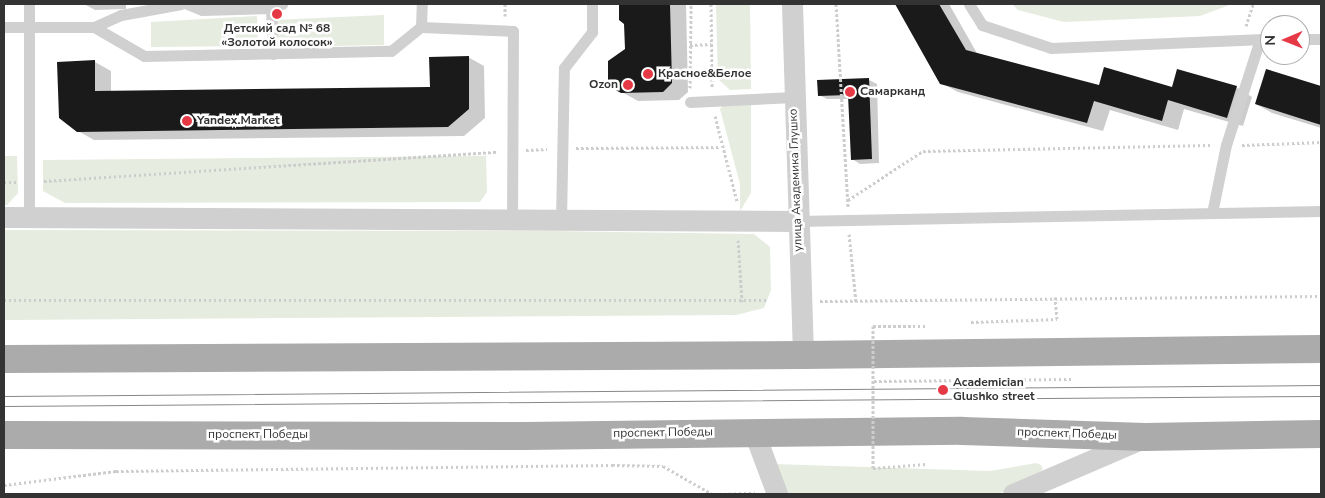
<!DOCTYPE html>
<meta charset="utf-8">
<style>
body{margin:0}
#map{position:relative;width:1325px;height:498px;overflow:hidden;background:#fff;font-family:"Nunito Sans",sans-serif}
div>[style]{position:absolute}
[style*='--x']{left:calc(var(--x)*1px);top:calc(var(--y)*1px);width:calc(var(--w)*1px);rotate:calc(var(--a)*1deg)}
.green>*{inset:0;background:#e6ecdf}
.shadow>*{inset:0;background:#0003}
.building>*{inset:0;background:#1a1a1a}
.path>*{height:3px;margin-top:-1.5px;transform-origin:0;background:repeating-linear-gradient(90deg,#cdcdcd 0 2.5px,transparent 0 5px)}
.lane>*{height:11px;margin:-5.5px;padding:0 5.5px;transform-origin:5.5px;border-radius:5.5px;background:#d0d0d0}
.street>*{height:21px;margin:-10.5px;padding:0 10.5px;transform-origin:10.5px;border-radius:10.5px;background:#d0d0d0}
.primary>*{height:28px;margin:-14px;padding:0 14px;transform-origin:14px;border-radius:14px;background:#ababab}
.tram>*{height:1px;margin:-0.5px;padding:0 0.5px;transform-origin:0.5px;border-radius:0.5px;background:#888}
.path-bridge>*{height:3px;margin-top:-1.5px;transform-origin:0;background:repeating-linear-gradient(90deg,#cdcdcd 0 2.5px,transparent 0 5px)}
.dots>*{width:14px;height:14px;translate:-50% -50%;box-sizing:border-box;border:2px solid #fff;border-radius:50%}
span{translate:-50% -50%;white-space:nowrap;text-align:center;line-height:1.15;-webkit-text-stroke:5px #fff;paint-order:stroke}
.poi-label{font-size:12px;color:#333;font-weight:700}
.left{translate:0 -50%;text-align:left}
.right{translate:-100% -50%;text-align:right}
.street-label{font-size:12px;color:#333}
.frame{position:absolute;inset:0;border:5px solid #333;pointer-events:none}
.north{position:absolute;left:1260px;top:15px;width:50px;height:50px;box-sizing:border-box;background:#fff;border:1px solid #adadad;border-radius:50%;rotate:269deg;font-size:14px;font-weight:700;line-height:20px;text-align:center;color:#333}
.north::after{content:'';display:block;margin:auto;width:18px;height:22px;background:#e63946;clip-path:polygon(50% 0,100% 100%,50% 72%,0 100%)}
</style>
<div id="map">
<div class="green">
<div style="clip-path:polygon(716px 4px,750px 4px,751px 89px,730px 90px,718px 79px)"></div>
<div style="clip-path:polygon(1012px 4px,1232px 4px,1200px 16px,1064px 22px,1018px 10px)"></div>
<div style="clip-path:polygon(384px 15px,384px 45px,275px 47px,274px 20px)"></div>
<div style="clip-path:polygon(257px 16px,258px 46px,151px 47px,151px 22px)"></div>
<div style="clip-path:polygon(751px 103px,751px 193px,740px 211px,740px 184px,720px 109px,723px 105px)"></div>
<div style="clip-path:polygon(4px 156px,17px 156px,18px 193px,7px 205px,4px 205px)"></div>
<div style="clip-path:polygon(486px 156px,487px 192px,480px 202px,65px 203px,43px 191px,43px 160px)"></div>
<div style="clip-path:polygon(4px 230px,550px 231px,754px 234px,770px 247px,771px 290px,764px 308px,736px 315px,4px 320px)"></div>
<div style="clip-path:polygon(1036px 463px,1041px 465px,1043px 469px,1034px 477px,998px 494px,783px 494px,773px 464px,990px 471px)"></div>
</div>
<div class="shadow">
<div style="clip-path:polygon(84px 4px,126px 4px,126px 9px,95px 10px)"></div>
<div style="clip-path:polygon(620px 4px,686px 4px,688px 92px,679px 100px,638px 101px,609px 85px,626px 50px,625px 24px,621px 19px)"></div>
<div style="clip-path:polygon(897px 4px,949px 4px,978px 55px,1100px 87px,1236px 87px,1252px 97px,1243px 126px,1184px 109px,1178px 130px,1110px 110px,1103px 131px,958px 92px,941px 83px)"></div>
<div style="clip-path:polygon(468px 57px,484px 66px,485px 118px,464px 136px,94px 140px,78px 131px,95px 62px,111px 71px,111px 92px,431px 88px)"></div>
<div style="clip-path:polygon(1267px 70px,1321px 88px,1321px 128px,1272px 113px,1256px 104px)"></div>
<div style="clip-path:polygon(869px 80px,877px 84px,879px 163px,860px 164px,852px 159px,850px 99px,827px 99px,819px 95px)"></div>
</div>
<div class="building">
<div style="clip-path:polygon(619px 4px,670px 4px,672px 83px,663px 92px,621px 93px,608px 86px,608px 61px,625px 49px,624px 24px,619px 20px)"></div>
<div style="clip-path:polygon(895px 4px,939px 4px,966px 50px,1099px 85px,1104px 67px,1172px 87px,1177px 69px,1237px 86px,1227px 118px,1168px 100px,1162px 121px,1094px 101px,1087px 123px,940px 84px)"></div>
<div style="clip-path:polygon(469px 56px,469px 109px,448px 127px,77px 132px,59px 118px,57px 62px,95px 60px,95px 91px,430px 87px,429px 57px)"></div>
<div style="clip-path:polygon(1266px 69px,1321px 86px,1321px 125px,1255px 104px)"></div>
<div style="clip-path:polygon(869px 78px,872px 159px,851px 160px,848px 95px,818px 96px,817px 80px)"></div>
</div>
<div class="path">
<div style="--x:505;--y:4;--w:12;--a:90"></div>
<div style="--x:711;--y:4;--w:83;--a:89.3"></div>
<div style="--x:836;--y:4;--w:203;--a:86.6"></div>
<div style="--x:1246;--y:26;--w:23;--a:-72"></div>
<div style="--x:690;--y:45;--w:21;--a:-3"></div>
<div style="--x:690;--y:88;--w:84;--a:-89.3"></div>
<div style="--x:715;--y:116;--w:88;--a:75.5"></div>
<div style="--x:1242;--y:145;--w:79;--a:-2.2"></div>
<div style="--x:576;--y:148;--w:145;--a:-0.4"></div>
<div style="--x:526;--y:150;--w:21;--a:-3"></div>
<div style="--x:44;--y:181;--w:454;--a:-3.7"></div>
<div style="--x:4;--y:182;--w:12;--a:0"></div>
<div style="--x:848;--y:200;--w:90;--a:-33.2"></div>
<div style="--x:923;--y:151;--w:287;--a:-1.2"></div>
<div style="--x:849;--y:234;--w:68;--a:84.1"></div>
<div style="--x:738;--y:240;--w:62;--a:86.3"></div>
<div style="--x:4;--y:300;--w:763;--a:0"></div>
<div style="--x:820;--y:301;--w:501;--a:-0.57"></div>
<div style="--x:971;--y:322;--w:86;--a:-2"></div>
<div style="--x:1057;--y:319;--w:22;--a:-95"></div>
<div style="--x:873;--y:326;--w:52;--a:0"></div>
<div style="--x:874;--y:381;--w:197;--a:-0.6"></div>
<div style="--x:873;--y:468;--w:53;--a:-4.3"></div>
<div style="--x:4;--y:485;--w:113;--a:-7.1"></div>
<div style="--x:116;--y:471;--w:496;--a:-0.7"></div>
<div style="--x:612;--y:465;--w:51;--a:1.1"></div>
<div style="--x:663;--y:466;--w:56;--a:29.7"></div>
<div style="--x:833;--y:492;--w:2;--a:90"></div>
<div style="--x:719;--y:494;--w:36;--a:-2"></div>
</div>
<div class="lane">
<div style="--x:29;--y:4;--w:213;--a:90"></div>
<div style="--x:187;--y:4;--w:16;--a:22"></div>
<div style="--x:202;--y:10;--w:69;--a:-1.7"></div>
<div style="--x:271;--y:8;--w:12;--a:-20"></div>
<div style="--x:969;--y:4;--w:25;--a:58"></div>
<div style="--x:982;--y:25;--w:73;--a:18.4"></div>
<div style="--x:1051;--y:48;--w:219;--a:-2.4"></div>
<div style="--x:271;--y:8;--w:46;--a:87.5"></div>
<div style="--x:4;--y:27;--w:90;--a:0"></div>
<div style="--x:94;--y:27;--w:58;--a:30.1"></div>
<div style="--x:144;--y:56;--w:247;--a:-1.2"></div>
<div style="--x:391;--y:51;--w:38;--a:-39"></div>
<div style="--x:421;--y:27;--w:92;--a:2.5"></div>
<div style="--x:513;--y:31;--w:188;--a:90.3"></div>
<div style="--x:94;--y:27;--w:30;--a:-24"></div>
<div style="--x:121;--y:15;--w:61;--a:-10.4"></div>
<div style="--x:421;--y:27;--w:23;--a:-88"></div>
<div style="--x:1300;--y:39;--w:21;--a:0"></div>
<div style="--x:690;--y:102;--w:104;--a:-2.8"></div>
<div style="--x:1212;--y:213;--w:69;--a:-78.4"></div>
<div style="--x:1226;--y:145;--w:111;--a:-72.2"></div>
<div style="--x:561;--y:220;--w:152;--a:-88.9"></div>
<div style="--x:564;--y:68;--w:46;--a:-52.1"></div>
<div style="--x:592;--y:32;--w:28;--a:-90"></div>
<div style="--x:797;--y:221;--w:524;--a:-1.09"></div>
</div>
<div class="street">
<div style="--x:792;--y:4;--w:351;--a:88.2"></div>
<div style="--x:4;--y:217;--w:793;--a:0.29"></div>
<div style="--x:754;--y:432;--w:66;--a:69.6"></div>
<div style="--x:1013;--y:494;--w:139;--a:-23.3"></div>
</div>
<div class="primary">
<div style="--x:4;--y:359;--w:799;--a:-0.29"></div>
<div style="--x:803;--y:355;--w:518;--a:-0.66"></div>
<div style="--x:4;--y:435;--w:520;--a:0.11"></div>
<div style="--x:524;--y:436;--w:438;--a:-0.7"></div>
<div style="--x:962;--y:431;--w:183;--a:1.9"></div>
<div style="--x:1145;--y:437;--w:176;--a:-1"></div>
</div>
<div class="tram">
<div style="--x:4;--y:396;--w:1317;--a:-0.48"></div>
<div style="--x:4;--y:406;--w:1317;--a:-0.44"></div>
</div>
<div class="path-bridge">
<div style="--x:873;--y:326;--w:142;--a:90"></div>
</div>
<div class="dots">
<div style="left:277px;top:14px;background:#e63946"></div>
<div style="left:648px;top:74px;background:#e63946"></div>
<div style="left:628px;top:85px;background:#e63946"></div>
<div style="left:850px;top:92px;background:#e63946"></div>
<div style="left:187px;top:121px;background:#e63946"></div>
<div style="left:943px;top:390px;background:#e63946"></div>
</div>
<div class="poi-label">
<span style="left:277px;top:36px">Детский сад № 68<br>«Золотой колосок»</span>
<span class="left" style="left:658px;top:74px">Красное&amp;Белое</span>
<span class="right" style="left:618px;top:85px">Ozon</span>
<span class="left" style="left:860px;top:92px">Самарканд</span>
<span class="left" style="left:197px;top:121px">Yandex.Market</span>
<span class="left" style="left:953px;top:390px">Academician<br>Glushko street</span>
</div>
<div class="street-label">
<span style="left:796px;top:180px;rotate:-92deg">улица Академика Глушко</span>
<span style="left:663px;top:433px;rotate:-1deg">проспект Победы</span>
<span style="left:1067px;top:434px;rotate:2deg">проспект Победы</span>
<span style="left:258px;top:435px">проспект Победы</span>
</div>
<div class="frame"></div>
<div class="north">N</div>
</div>
